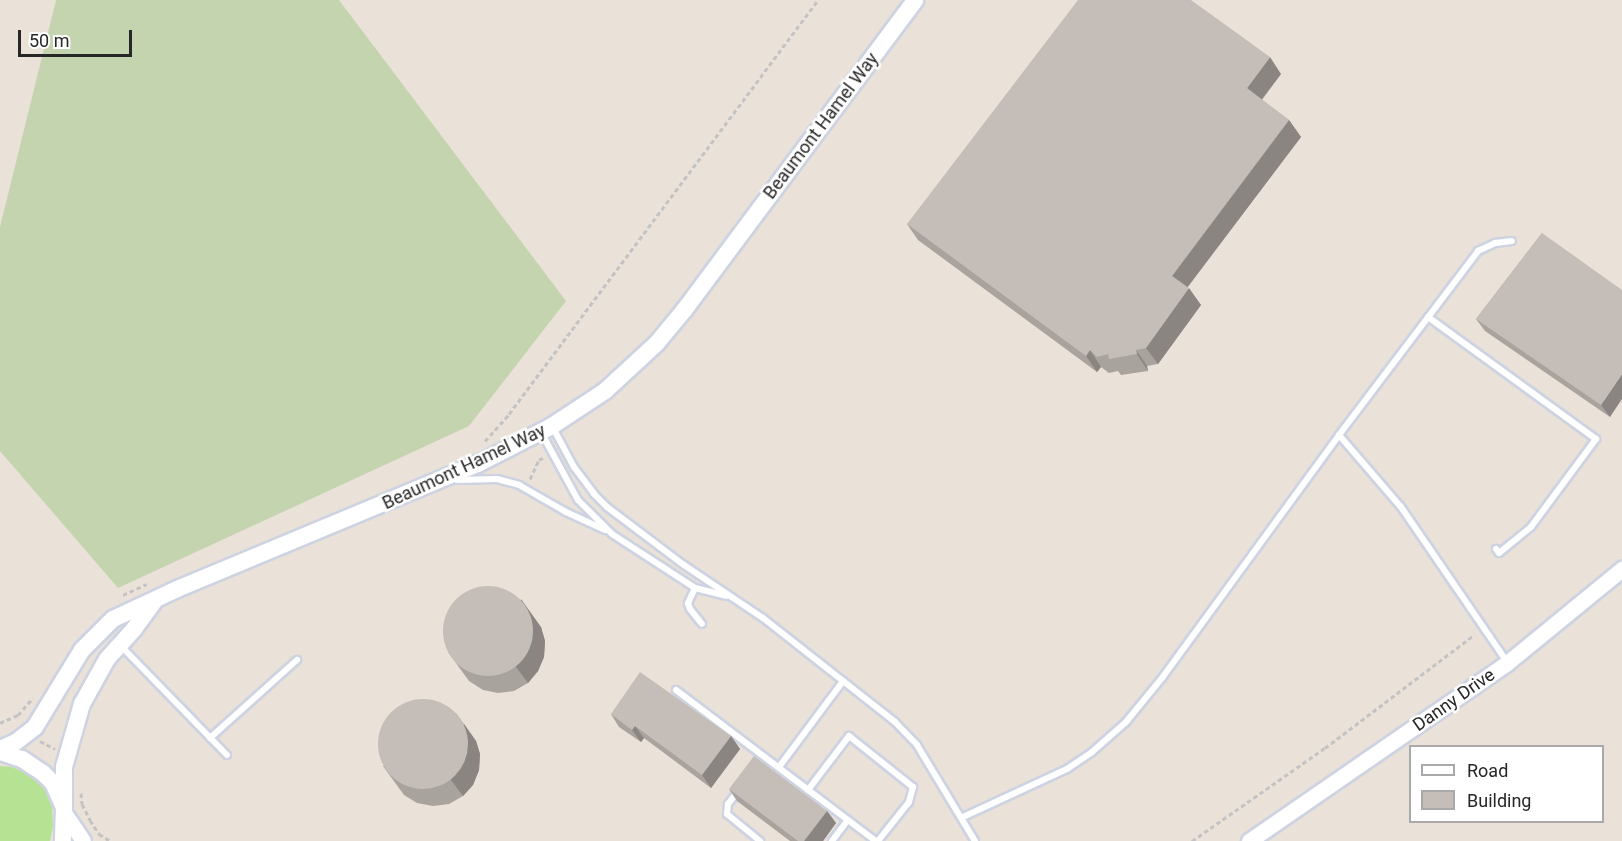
<!DOCTYPE html>
<style>
body{margin:0}
#map{position:relative;width:1622px;height:841px;overflow:hidden;background:#eae1d8;font-family:Roboto,sans-serif}
div>[style]{position:absolute}
[style*='--x']{left:calc(var(--x)*1px);top:calc(var(--y)*1px);width:calc(var(--w)*1px);rotate:calc(var(--a)*1deg)}
.green>*{inset:0;background:#b5e293}
.cemetery>*{inset:0;background:#c4d4af}
.path>*{height:3px;margin-top:-1.5px;transform-origin:0;background:repeating-linear-gradient(90deg,#c3c3c3 0 4.5px,transparent 0 7.5px)}
.roads{filter:drop-shadow(2px 0 #cdd3e1) drop-shadow(-2px 0 #cdd3e1) drop-shadow(0 2px #cdd3e1) drop-shadow(0 -2px #cdd3e1)}
.service>*{height:6px;margin:-3px;padding:0 3px;transform-origin:3px;border-radius:3px;background:#fff}
.tertiary>*{height:15px;margin:-7.5px;padding:0 7.5px;transform-origin:7.5px;border-radius:7.5px;background:#fff}
.secondary>*{height:16px;margin:-8px;padding:0 8px;transform-origin:8px;border-radius:8px;background:#fff}
.wall>*{inset:0;background:#a9a39e}
.shaded-wall>*{inset:0;background:#8a8581}
.building>*{inset:0;background:#c5beb8}
.round{border-radius:50%}
span{translate:-50% -50%;white-space:nowrap;text-align:center;line-height:1.15;-webkit-text-stroke:5px #fff;paint-order:stroke}
.street-label{font-size:18px;color:#272727}
.legend{position:absolute;left:1409px;top:745px;width:195px;height:78px;box-sizing:border-box;background:#fff;border:2px solid #a9a9a9;margin:0;padding:8px 10px;list-style:none;font-size:18px;color:#272727}
.legend li{display:flex;align-items:center;gap:12px;height:30px}
.legend b{width:30px;border:2px solid #a9a9a9}
.scale{position:absolute;left:18px;top:30px;width:114px;height:27px;box-sizing:border-box;border:3px solid #272727;border-top:0;padding-left:8px;font-size:18px;line-height:21px;white-space:nowrap;color:#272727;-webkit-text-stroke:4px #fff;paint-order:stroke}
</style>
<div id="map">
<div class="green">
<div style="clip-path:polygon(0 766px,12px 767px,30px 775px,44px 789px,52px 807px,53px 826px,50px 841px,0 841px)"></div>
</div>
<div class="cemetery">
<div style="clip-path:polygon(56px 0,339px 0,566px 301px,469px 426px,118px 588px,0 451px,0 227px)"></div>
</div>
<div class="path">
<div style="--x:485;--y:441;--w:36;--a:-48"></div>
<div style="--x:509;--y:414;--w:517;--a:-53.26"></div>
<div style="--x:530;--y:479;--w:21;--a:-65"></div>
<div style="--x:539;--y:460;--w:6;--a:-31"></div>
<div style="--x:123;--y:595;--w:26;--a:-25"></div>
<div style="--x:0;--y:723;--w:20;--a:-24"></div>
<div style="--x:18;--y:715;--w:23;--a:-49"></div>
<div style="--x:40;--y:741;--w:17;--a:28"></div>
<div style="--x:81;--y:793;--w:11;--a:85"></div>
<div style="--x:82;--y:804;--w:18;--a:63"></div>
<div style="--x:90;--y:820;--w:17;--a:57"></div>
<div style="--x:99;--y:834;--w:13;--a:32"></div>
<div style="--x:1192;--y:841;--w:162;--a:-35"></div>
<div style="--x:1325;--y:748;--w:188;--a:-37.2"></div>
</div>
<div class="roads">
<div class="service">
<div style="--x:1428;--y:317;--w:208;--a:36"></div>
<div style="--x:1596;--y:439;--w:109;--a:126.5"></div>
<div style="--x:1531;--y:527;--w:41;--a:140.9"></div>
<div style="--x:1499;--y:553;--w:5;--a:-127"></div>
<div style="--x:552;--y:426;--w:47;--a:61.8"></div>
<div style="--x:574;--y:467;--w:34;--a:53"></div>
<div style="--x:594;--y:494;--w:18;--a:45"></div>
<div style="--x:607;--y:507;--w:96;--a:37"></div>
<div style="--x:684;--y:565;--w:95;--a:33.9"></div>
<div style="--x:763;--y:618;--w:168;--a:38.2"></div>
<div style="--x:895;--y:722;--w:32;--a:46"></div>
<div style="--x:917;--y:745;--w:112;--a:58.9"></div>
<div style="--x:542;--y:434;--w:75;--a:61.4"></div>
<div style="--x:578;--y:500;--w:48;--a:45"></div>
<div style="--x:612;--y:534;--w:99;--a:33"></div>
<div style="--x:695;--y:588;--w:32;--a:14"></div>
<div style="--x:1339;--y:435;--w:95;--a:49.3"></div>
<div style="--x:1401;--y:507;--w:188;--a:55.6"></div>
<div style="--x:457;--y:480;--w:40;--a:-1.4"></div>
<div style="--x:497;--y:479;--w:23;--a:15"></div>
<div style="--x:519;--y:485;--w:54;--a:29.9"></div>
<div style="--x:566;--y:512;--w:43;--a:24.8"></div>
<div style="--x:695;--y:588;--w:17;--a:115"></div>
<div style="--x:688;--y:603;--w:6;--a:72"></div>
<div style="--x:690;--y:609;--w:19;--a:51"></div>
<div style="--x:121;--y:646;--w:152;--a:45.8"></div>
<div style="--x:676;--y:690;--w:251;--a:37.1"></div>
<div style="--x:210;--y:738;--w:117;--a:-41.9"></div>
<div style="--x:779;--y:767;--w:107;--a:-53.3"></div>
<div style="--x:739;--y:790;--w:18;--a:128"></div>
<div style="--x:728;--y:804;--w:10;--a:96"></div>
<div style="--x:727;--y:814;--w:43;--a:39.3"></div>
<div style="--x:808;--y:790;--w:68;--a:-52.8"></div>
<div style="--x:849;--y:736;--w:82;--a:38.6"></div>
<div style="--x:913;--y:787;--w:16;--a:105"></div>
<div style="--x:909;--y:802;--w:50;--a:128.5"></div>
<div style="--x:963;--y:817;--w:115;--a:-24.8"></div>
<div style="--x:1067;--y:769;--w:30;--a:-34"></div>
<div style="--x:1092;--y:752;--w:45;--a:-41.4"></div>
<div style="--x:1126;--y:722;--w:57;--a:-50.7"></div>
<div style="--x:1162;--y:678;--w:301;--a:-53.9"></div>
<div style="--x:1339;--y:435;--w:231;--a:-52.9"></div>
<div style="--x:1478;--y:251;--w:19;--a:-25"></div>
<div style="--x:1495;--y:243;--w:17;--a:-7"></div>
<div style="--x:832;--y:841;--w:26;--a:-53"></div>
</div>
<div class="tertiary">
<div style="--x:65;--y:814;--w:32;--a:56"></div>
<div style="--x:1249;--y:841;--w:313;--a:-34.6"></div>
<div style="--x:1507;--y:663;--w:149;--a:-39.3"></div>
</div>
<div class="secondary">
<div style="--x:0;--y:749;--w:17;--a:-24"></div>
<div style="--x:16;--y:742;--w:24;--a:-38"></div>
<div style="--x:35;--y:727;--w:90;--a:-58.6"></div>
<div style="--x:82;--y:650;--w:44;--a:-45"></div>
<div style="--x:113;--y:619;--w:71;--a:-25.1"></div>
<div style="--x:177;--y:589;--w:326;--a:-22.6"></div>
<div style="--x:478;--y:464;--w:83;--a:-27.2"></div>
<div style="--x:552;--y:426;--w:64;--a:-33.4"></div>
<div style="--x:605;--y:391;--w:71;--a:-42.7"></div>
<div style="--x:657;--y:343;--w:44;--a:-50.5"></div>
<div style="--x:685;--y:309;--w:385;--a:-53.3"></div>
<div style="--x:0;--y:752;--w:23;--a:18"></div>
<div style="--x:22;--y:759;--w:25;--a:34"></div>
<div style="--x:43;--y:773;--w:14;--a:45"></div>
<div style="--x:53;--y:783;--w:27;--a:66"></div>
<div style="--x:64;--y:808;--w:33;--a:92"></div>
<div style="--x:64;--y:808;--w:41;--a:-90"></div>
<div style="--x:64;--y:767;--w:66;--a:-74.1"></div>
<div style="--x:82;--y:704;--w:51;--a:-60.9"></div>
<div style="--x:107;--y:659;--w:40;--a:-48"></div>
<div style="--x:134;--y:629;--w:34;--a:-54"></div>
</div>
</div>
<div class="wall">
<div style="clip-path:polygon(1281px 74px,1262px 100px,1289px 120px,1301px 137px,1187px 287px,1201px 305px,1158px 364px,1147px 366px,1148px 371px,1121px 375px,1118px 371px,1109px 373px,1101px 367px,1097px 372px,918px 240px,907px 224px)"></div>
<div style="clip-path:polygon(1542px 233px,1610px 417px,1485px 331px,1476px 319px)"></div>
<div style="clip-path:polygon(541px 627px,545px 641px,544px 657px,538px 671px,528px 683px,514px 691px,498px 693px,483px 690px,469px 681px,448px 652px)"></div>
<div style="clip-path:polygon(456px 713px,476px 741px,480px 754px,479px 770px,473px 785px,463px 796px,449px 804px,433px 806px,417px 803px,404px 795px,383px 766px)"></div>
<div style="clip-path:polygon(611px 714px,731px 736px,740px 749px,711px 788px,644px 738px,641px 742px,619px 727px)"></div>
<div style="clip-path:polygon(729px 789px,827px 811px,836px 823px,823px 841px,790px 841px,737px 801px)"></div>
</div>
<div class="shaded-wall">
<div style="clip-path:polygon(1270px 57px,1281px 74px,1258px 104px,1247px 88px)"></div>
<div style="clip-path:polygon(1289px 120px,1301px 137px,1184px 292px,1172px 276px)"></div>
<div style="clip-path:polygon(1189px 288px,1201px 305px,1158px 364px,1146px 348px)"></div>
<div style="clip-path:polygon(1090px 350px,1101px 367px,1097px 372px,1086px 356px)"></div>
<div style="clip-path:polygon(1136px 350px,1147px 366px,1148px 371px,1137px 354px)"></div>
<div style="clip-path:polygon(1622px 374px,1622px 399px,1610px 417px,1601px 405px)"></div>
<div style="clip-path:polygon(521px 599px,541px 627px,545px 641px,544px 657px,538px 671px,528px 683px,516px 667px)"></div>
<div style="clip-path:polygon(464px 724px,476px 741px,480px 754px,479px 770px,473px 785px,463px 796px,451px 780px)"></div>
<div style="clip-path:polygon(635px 726px,644px 738px,641px 742px,632px 730px)"></div>
<div style="clip-path:polygon(731px 736px,740px 749px,711px 788px,702px 775px)"></div>
<div style="clip-path:polygon(827px 811px,836px 823px,823px 841px,804px 841px)"></div>
</div>
<div class="building">
<div style="clip-path:polygon(1078px 0,1191px 0,1270px 57px,1247px 88px,1289px 120px,1172px 276px,1189px 288px,1146px 348px,1136px 350px,1137px 354px,1109px 359px,1108px 354px,1097px 357px,1090px 350px,1086px 356px,907px 224px)"></div>
<div style="clip-path:polygon(1542px 233px,1622px 290px,1622px 374px,1601px 405px,1476px 319px)"></div>
<div class="round" style="left:443px;top:586px;width:90px;height:90px"></div>
<div style="clip-path:polygon(640px 672px,731px 736px,702px 775px,635px 726px,632px 730px,611px 714px)"></div>
<div class="round" style="left:378px;top:699px;width:90px;height:90px"></div>
<div style="clip-path:polygon(754px 756px,827px 811px,804px 841px,798px 841px,729px 789px)"></div>
</div>
<div class="street-label">
<span style="left:821px;top:126px;rotate:-53deg">Beaumont Hamel Way</span>
<span style="left:464px;top:467px;rotate:-25deg">Beaumont Hamel Way</span>
<span style="left:1454px;top:700px;rotate:-35deg">Danny Drive</span>
</div>
<ul class="legend">
<li><b style="height:8px;background:#fff"></b>Road</li>
<li><b style="height:16px;background:#c5beb8"></b>Building</li>
</ul>
<div class="scale">50 m</div>
</div>
